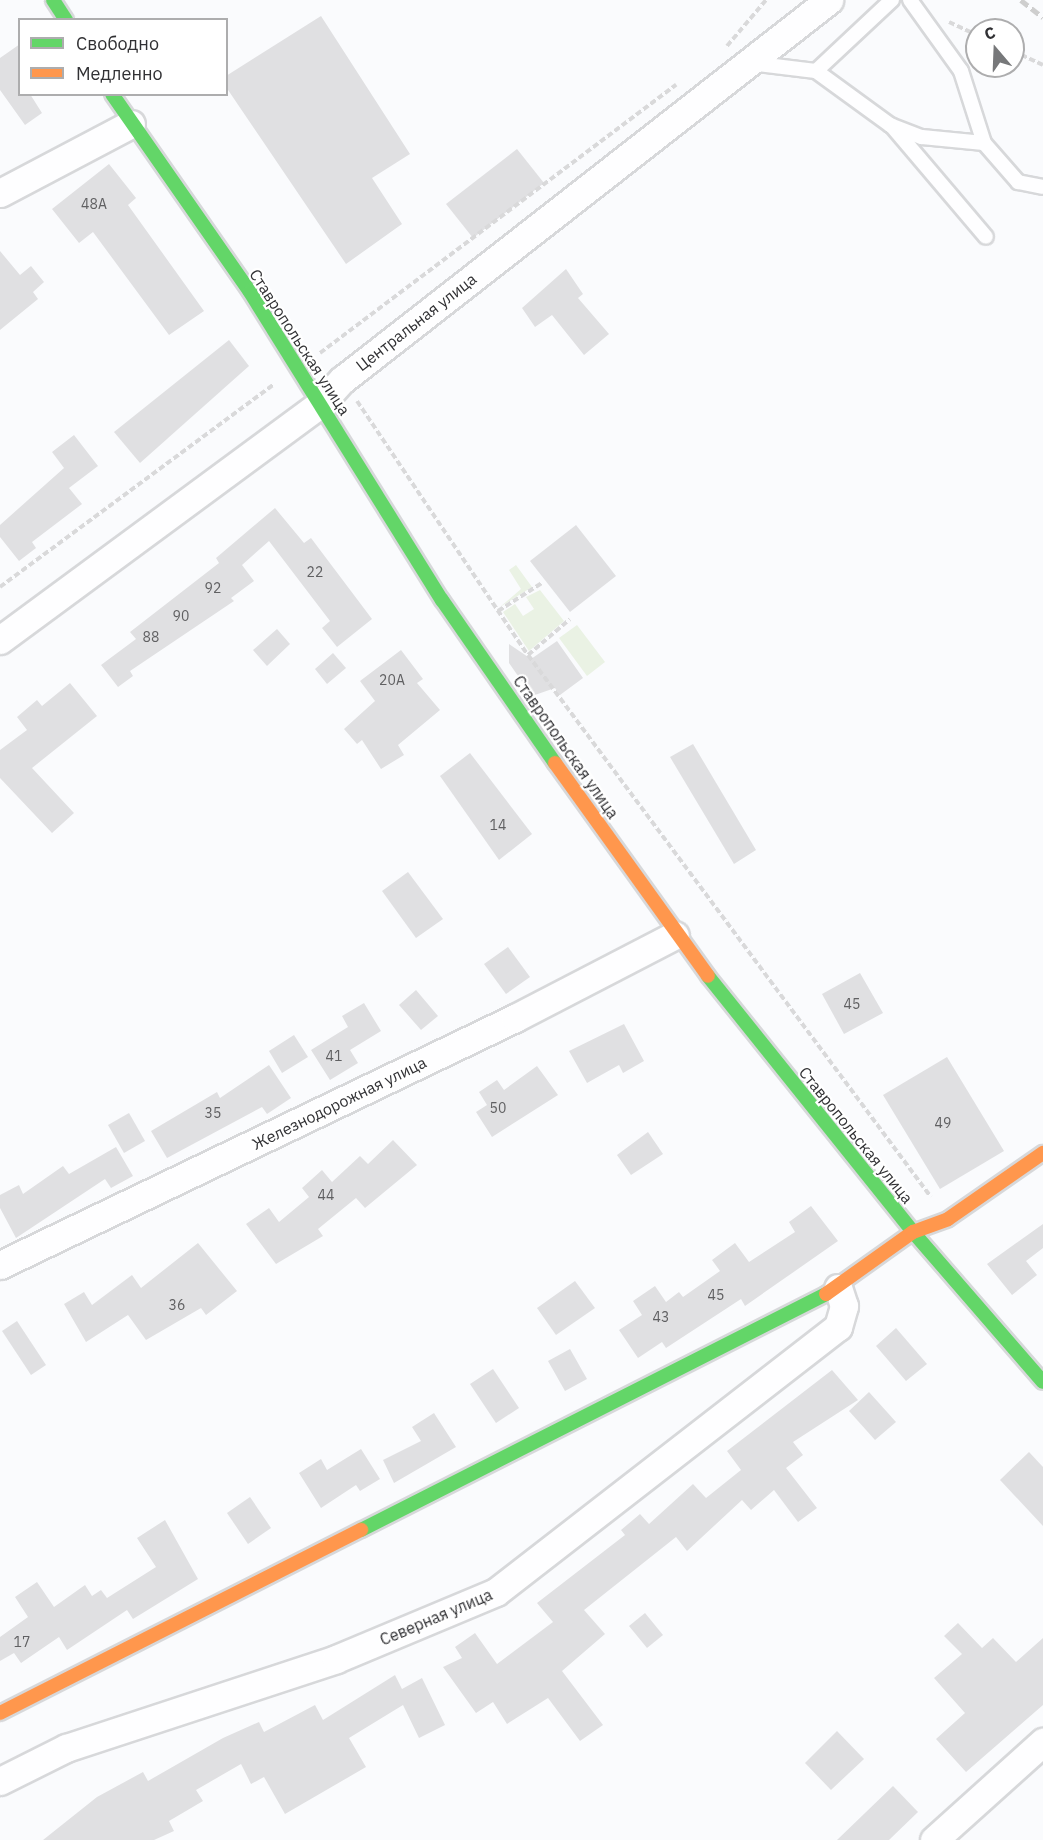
<!DOCTYPE html>
<meta charset="utf-8">
<style>
body{margin:0}
#map{position:relative;width:1043px;height:1840px;overflow:hidden;background:#fafbfd;font-family:"IBM Plex Sans",sans-serif}
div>[style]{position:absolute}
[style*='--x']{left:calc(var(--x)*1px);top:calc(var(--y)*1px);width:calc(var(--w)*1px);rotate:calc(var(--a)*1deg)}
.green>*{inset:0;background:#eaf2e4}
.building>*{inset:0;background:#e0e0e2}
.path>*{height:4px;margin-top:-2px;transform-origin:0;background:repeating-linear-gradient(90deg,#d9d9da 0 6px,transparent 0 9px)}
.roads{filter:drop-shadow(2px 0 #d7d8da) drop-shadow(-2px 0 #d7d8da) drop-shadow(0 2px #d7d8da) drop-shadow(0 -2px #d7d8da)}
.lane>*{height:14px;margin:-7px;padding:0 7px;transform-origin:7px;border-radius:7px;background:#fefeff}
.street>*{height:27px;margin:-13.5px;padding:0 13.5px;transform-origin:13.5px;border-radius:13.5px;background:#fefeff}
.fast>*{height:14px;margin:-7px;padding:0 7px;transform-origin:7px;border-radius:7px;background:#63d668}
.slow>*{height:14px;margin:-7px;padding:0 7px;transform-origin:7px;border-radius:7px;background:#ff974d}
.rail>*{height:4.5px;margin-top:-2.25px;transform-origin:0;background:repeating-linear-gradient(90deg,#cecece 0 9px,transparent 0 13.5px)}
span{translate:-50% -50%;white-space:nowrap;text-align:center;line-height:1.15;-webkit-text-stroke:4.5px #fff;paint-order:stroke}
.number-label{font-size:14px;color:#606062}
.number-label span{-webkit-text-stroke-width:0}
.street-label{font-size:16px;color:#313134}
.legend{position:absolute;left:18px;top:18px;width:210px;height:78px;box-sizing:border-box;background:#fff;border:2px solid #adadae;margin:0;padding:8px 10px;list-style:none;font-size:18px;color:#313134}
.legend li{display:flex;align-items:center;gap:12px;height:30px}
.legend b{width:30px;border:2px solid #adadae}
.north{position:absolute;left:965px;top:18px;width:60px;height:60px;box-sizing:border-box;background:#fff;border:2px solid #adadae;border-radius:50%;rotate:341deg;font-size:16px;font-weight:700;line-height:24px;text-align:center;color:#313134}
.north::after{content:'';display:block;margin:auto;width:21px;height:27px;background:#77787a;clip-path:polygon(50% 0,100% 100%,50% 72%,0 100%)}
</style>
<div id="map">
<div class="green">
<div style="clip-path:polygon(516px 565px,532px 587px,500px 607px,521px 589px,509px 570px)"></div>
<div style="clip-path:polygon(540px 590px,564px 621px,529px 651px,503px 612px,515px 604px,523px 616px,534px 609px,526px 597px)"></div>
<div style="clip-path:polygon(577px 625px,605px 662px,587px 676px,559px 638px)"></div>
</div>
<div class="building">
<div style="clip-path:polygon(321px 16px,410px 154px,372px 178px,402px 224px,346px 264px,226px 87px,226px 76px)"></div>
<div style="clip-path:polygon(20px 44px,20px 94px,30px 94px,42px 113px,25px 125px,0 90px,0 58px)"></div>
<div style="clip-path:polygon(517px 149px,544px 183px,473px 238px,446px 204px)"></div>
<div style="clip-path:polygon(109px 164px,136px 198px,128px 205px,204px 311px,169px 335px,93px 232px,79px 243px,52px 209px)"></div>
<div style="clip-path:polygon(0 251px,20px 275px,31px 266px,44px 282px,33px 292px,38px 299px,0 330px)"></div>
<div style="clip-path:polygon(566px 269px,583px 294px,578px 298px,609px 334px,584px 355px,552px 315px,535px 327px,522px 308px)"></div>
<div style="clip-path:polygon(229px 340px,249px 366px,140px 463px,114px 432px)"></div>
<div style="clip-path:polygon(74px 435px,98px 466px,69px 488px,82px 504px,32px 542px,36px 548px,19px 561px,0 537px,0 525px,64px 468px,52px 452px)"></div>
<div style="clip-path:polygon(275px 508px,304px 543px,311px 538px,372px 619px,337px 647px,322px 628px,330px 621px,269px 541px,242px 565px,254px 581px,231px 598px,234px 601px,130px 671px,133px 676px,118px 687px,101px 665px,136px 639px,130px 632px,219px 563px,216px 558px)"></div>
<div style="clip-path:polygon(576px 525px,616px 576px,570px 612px,530px 561px)"></div>
<div style="clip-path:polygon(277px 629px,290px 644px,267px 666px,253px 650px)"></div>
<div style="clip-path:polygon(557px 641px,583px 678px,560px 695px,555px 688px,532px 696px,509px 663px,509px 644px,531px 659px)"></div>
<div style="clip-path:polygon(401px 650px,423px 679px,417px 683px,440px 710px,398px 745px,404px 755px,381px 769px,362px 740px,357px 744px,344px 729px,375px 701px,360px 681px)"></div>
<div style="clip-path:polygon(333px 653px,346px 668px,327px 684px,315px 669px)"></div>
<div style="clip-path:polygon(70px 683px,97px 716px,32px 768px,74px 813px,52px 833px,0 778px,0 750px,27px 730px,17px 717px,37px 700px,42px 706px)"></div>
<div style="clip-path:polygon(693px 744px,756px 850px,734px 864px,670px 757px)"></div>
<div style="clip-path:polygon(470px 753px,532px 834px,499px 860px,440px 776px)"></div>
<div style="clip-path:polygon(408px 872px,443px 919px,416px 938px,382px 891px)"></div>
<div style="clip-path:polygon(508px 947px,530px 977px,506px 994px,484px 964px)"></div>
<div style="clip-path:polygon(860px 973px,883px 1013px,844px 1034px,822px 994px)"></div>
<div style="clip-path:polygon(416px 990px,438px 1016px,421px 1030px,399px 1005px)"></div>
<div style="clip-path:polygon(364px 1003px,381px 1031px,350px 1050px,358px 1063px,330px 1080px,311px 1050px,348px 1027px,342px 1016px)"></div>
<div style="clip-path:polygon(624px 1024px,644px 1061px,623px 1073px,619px 1065px,587px 1083px,569px 1051px)"></div>
<div style="clip-path:polygon(294px 1035px,308px 1057px,282px 1073px,269px 1051px)"></div>
<div style="clip-path:polygon(947px 1057px,1004px 1151px,940px 1189px,883px 1095px)"></div>
<div style="clip-path:polygon(269px 1065px,291px 1098px,267px 1114px,262px 1107px,167px 1158px,151px 1131px,217px 1092px,220px 1098px)"></div>
<div style="clip-path:polygon(537px 1066px,558px 1095px,492px 1137px,476px 1112px,487px 1105px,479px 1092px,497px 1080px,504px 1090px)"></div>
<div style="clip-path:polygon(129px 1113px,145px 1141px,124px 1153px,108px 1125px)"></div>
<div style="clip-path:polygon(648px 1132px,663px 1154px,631px 1175px,617px 1155px)"></div>
<div style="clip-path:polygon(393px 1140px,417px 1165px,365px 1208px,356px 1198px,318px 1229px,323px 1236px,276px 1264px,246px 1224px,269px 1208px,279px 1222px,309px 1197px,302px 1188px,322px 1170px,332px 1182px,360px 1156px,368px 1164px)"></div>
<div style="clip-path:polygon(116px 1147px,133px 1176px,111px 1188px,105px 1179px,16px 1238px,0 1208px,0 1195px,19px 1185px,23px 1194px,63px 1166px,69px 1174px)"></div>
<div style="clip-path:polygon(811px 1206px,838px 1241px,745px 1306px,741px 1299px,666px 1348px,662px 1342px,638px 1358px,619px 1330px,642px 1315px,633px 1301px,655px 1286px,666px 1302px,679px 1292px,683px 1297px,720px 1271px,712px 1260px,735px 1243px,749px 1262px,795px 1232px,789px 1222px)"></div>
<div style="clip-path:polygon(1043px 1224px,1043px 1248px,1026px 1261px,1037px 1275px,1012px 1295px,987px 1264px)"></div>
<div style="clip-path:polygon(198px 1243px,237px 1291px,206px 1315px,201px 1308px,146px 1340px,128px 1315px,86px 1342px,64px 1304px,84px 1292px,92px 1305px,132px 1275px,141px 1288px)"></div>
<div style="clip-path:polygon(575px 1281px,595px 1308px,556px 1335px,537px 1308px)"></div>
<div style="clip-path:polygon(17px 1321px,46px 1365px,31px 1375px,2px 1331px)"></div>
<div style="clip-path:polygon(896px 1328px,927px 1364px,906px 1381px,876px 1346px)"></div>
<div style="clip-path:polygon(570px 1349px,587px 1379px,565px 1391px,548px 1361px)"></div>
<div style="clip-path:polygon(493px 1369px,519px 1408px,496px 1423px,470px 1384px)"></div>
<div style="clip-path:polygon(832px 1370px,858px 1400px,793px 1442px,803px 1455px,786px 1468px,817px 1508px,798px 1522px,774px 1490px,751px 1510px,742px 1500px,687px 1551px,676px 1537px,584px 1610px,605px 1634px,562px 1671px,603px 1725px,580px 1741px,548px 1698px,507px 1724px,493px 1702px,476px 1713px,443px 1667px,462px 1658px,455px 1647px,475px 1633px,497px 1664px,553px 1622px,537px 1603px,625px 1535px,621px 1530px,640px 1514px,649px 1524px,693px 1484px,706px 1498px,741px 1470px,727px 1451px)"></div>
<div style="clip-path:polygon(869px 1392px,896px 1422px,875px 1440px,849px 1411px)"></div>
<div style="clip-path:polygon(434px 1413px,456px 1447px,394px 1483px,383px 1460px,421px 1441px,412px 1427px)"></div>
<div style="clip-path:polygon(361px 1449px,380px 1479px,360px 1491px,356px 1485px,321px 1508px,299px 1473px,321px 1459px,327px 1470px)"></div>
<div style="clip-path:polygon(1029px 1452px,1043px 1467px,1043px 1526px,1000px 1480px)"></div>
<div style="clip-path:polygon(250px 1497px,271px 1528px,248px 1544px,227px 1513px)"></div>
<div style="clip-path:polygon(165px 1520px,198px 1579px,133px 1619px,127px 1610px,67px 1650px,59px 1637px,21px 1663px,14px 1653px,0 1661px,0 1637px,28px 1617px,15px 1597px,37px 1582px,54px 1607px,85px 1585px,92px 1596px,101px 1590px,107px 1598px,156px 1567px,137px 1538px)"></div>
<div style="clip-path:polygon(645px 1613px,663px 1635px,647px 1648px,629px 1626px)"></div>
<div style="clip-path:polygon(958px 1623px,982px 1648px,993px 1638px,1016px 1662px,1043px 1638px,1043px 1705px,966px 1772px,936px 1739px,965px 1713px,934px 1678px,962px 1654px,944px 1636px)"></div>
<div style="clip-path:polygon(395px 1675px,402px 1689px,422px 1678px,445px 1725px,419px 1738px,403px 1705px,349px 1738px,366px 1767px,285px 1814px,264px 1777px,251px 1784px,241px 1764px,196px 1790px,203px 1801px,169px 1821px,174px 1831px,154px 1840px,43px 1840px,97px 1797px,143px 1772px,148px 1781px,223px 1738px,259px 1722px,264px 1732px,315px 1705px,323px 1720px)"></div>
<div style="clip-path:polygon(837px 1731px,864px 1759px,831px 1790px,805px 1763px)"></div>
<div style="clip-path:polygon(893px 1786px,918px 1812px,889px 1840px,837px 1840px)"></div>
</div>
<div class="path">
<div style="--x:949;--y:22;--w:31;--a:25"></div>
<div style="--x:727;--y:46;--w:60;--a:-49.7"></div>
<div style="--x:1013;--y:51;--w:33;--a:25"></div>
<div style="--x:320;--y:353;--w:446;--a:-37"></div>
<div style="--x:357;--y:401;--w:306;--a:56.1"></div>
<div style="--x:528;--y:655;--w:675;--a:53.37"></div>
<div style="--x:0;--y:587;--w:341;--a:-36.5"></div>
<div style="--x:498;--y:611;--w:52;--a:-32.5"></div>
<div style="--x:528;--y:655;--w:55;--a:-40.6"></div>
</div>
<div class="roads">
<div class="lane">
<div style="--x:910;--y:0;--w:87;--a:54.3"></div>
<div style="--x:961;--y:71;--w:76;--a:72.3"></div>
<div style="--x:984;--y:143;--w:52;--a:48.9"></div>
<div style="--x:1018;--y:182;--w:25;--a:11"></div>
<div style="--x:750;--y:63;--w:66;--a:6.9"></div>
<div style="--x:816;--y:71;--w:104;--a:-43.1"></div>
<div style="--x:816;--y:71;--w:92;--a:36.1"></div>
<div style="--x:890;--y:125;--w:34;--a:21"></div>
<div style="--x:922;--y:137;--w:62;--a:5.5"></div>
<div style="--x:892;--y:126;--w:145;--a:49.7"></div>
</div>
<div class="street">
<div style="--x:0;--y:193;--w:148;--a:-27.8"></div>
<div style="--x:0;--y:640;--w:399;--a:-36.4"></div>
<div style="--x:321;--y:403;--w:31;--a:-48"></div>
<div style="--x:342;--y:380;--w:618;--a:-37.96"></div>
<div style="--x:0;--y:1265;--w:571;--a:-25.62"></div>
<div style="--x:515;--y:1018;--w:180;--a:-27.4"></div>
<div style="--x:0;--y:1781;--w:74;--a:-26.6"></div>
<div style="--x:66;--y:1748;--w:284;--a:-18.2"></div>
<div style="--x:336;--y:1659;--w:173;--a:-22.7"></div>
<div style="--x:496;--y:1592;--w:433;--a:-37.8"></div>
<div style="--x:838;--y:1327;--w:22;--a:-74"></div>
<div style="--x:844;--y:1306;--w:19;--a:-108"></div>
<div style="--x:934;--y:1840;--w:147;--a:-42"></div>
</div>
<div class="fast">
<div style="--x:53;--y:0;--w:24;--a:57"></div>
<div style="--x:112;--y:94;--w:241;--a:55.1"></div>
<div style="--x:250;--y:292;--w:363;--a:58.1"></div>
<div style="--x:442;--y:600;--w:198;--a:55.3"></div>
<div style="--x:708;--y:976;--w:328;--a:51.3"></div>
<div style="--x:913;--y:1232;--w:198;--a:49.1"></div>
<div style="--x:361;--y:1530;--w:521;--a:-26.91"></div>
</div>
<div class="slow">
<div style="--x:555;--y:763;--w:262;--a:54.3"></div>
<div style="--x:826;--y:1294;--w:107;--a:-35.5"></div>
<div style="--x:913;--y:1232;--w:37;--a:-20"></div>
<div style="--x:948;--y:1219;--w:116;--a:-34.8"></div>
<div style="--x:0;--y:1713;--w:405;--a:-26.9"></div>
</div>
</div>
<div class="rail">
<div style="--x:1021;--y:0;--w:28;--a:38"></div>
</div>
<div class="number-label">
<span style="left:94px;top:204px">48А</span>
<span style="left:315px;top:572px">22</span>
<span style="left:213px;top:588px">92</span>
<span style="left:181px;top:616px">90</span>
<span style="left:151px;top:637px">88</span>
<span style="left:392px;top:680px">20А</span>
<span style="left:498px;top:825px">14</span>
<span style="left:852px;top:1004px">45</span>
<span style="left:334px;top:1056px">41</span>
<span style="left:498px;top:1108px">50</span>
<span style="left:213px;top:1113px">35</span>
<span style="left:943px;top:1123px">49</span>
<span style="left:326px;top:1195px">44</span>
<span style="left:716px;top:1295px">45</span>
<span style="left:177px;top:1305px">36</span>
<span style="left:661px;top:1317px">43</span>
<span style="left:22px;top:1642px">17</span>
</div>
<div class="street-label">
<span style="left:416px;top:322px;rotate:-38deg">Центральная улица</span>
<span style="left:300px;top:342px;rotate:57deg">Ставропольская улица</span>
<span style="left:566px;top:747px;rotate:55deg">Ставропольская улица</span>
<span style="left:339px;top:1103px;rotate:-26deg">Железнодорожная улица</span>
<span style="left:856px;top:1135px;rotate:51deg">Ставропольская улица</span>
<span style="left:436px;top:1617px;rotate:-23deg">Северная улица</span>
</div>
<ul class="legend">
<li><b style="height:8px;background:#63d668"></b>Свободно</li>
<li><b style="height:8px;background:#ff974d"></b>Медленно</li>
</ul>
<div class="north">С</div>
</div>
